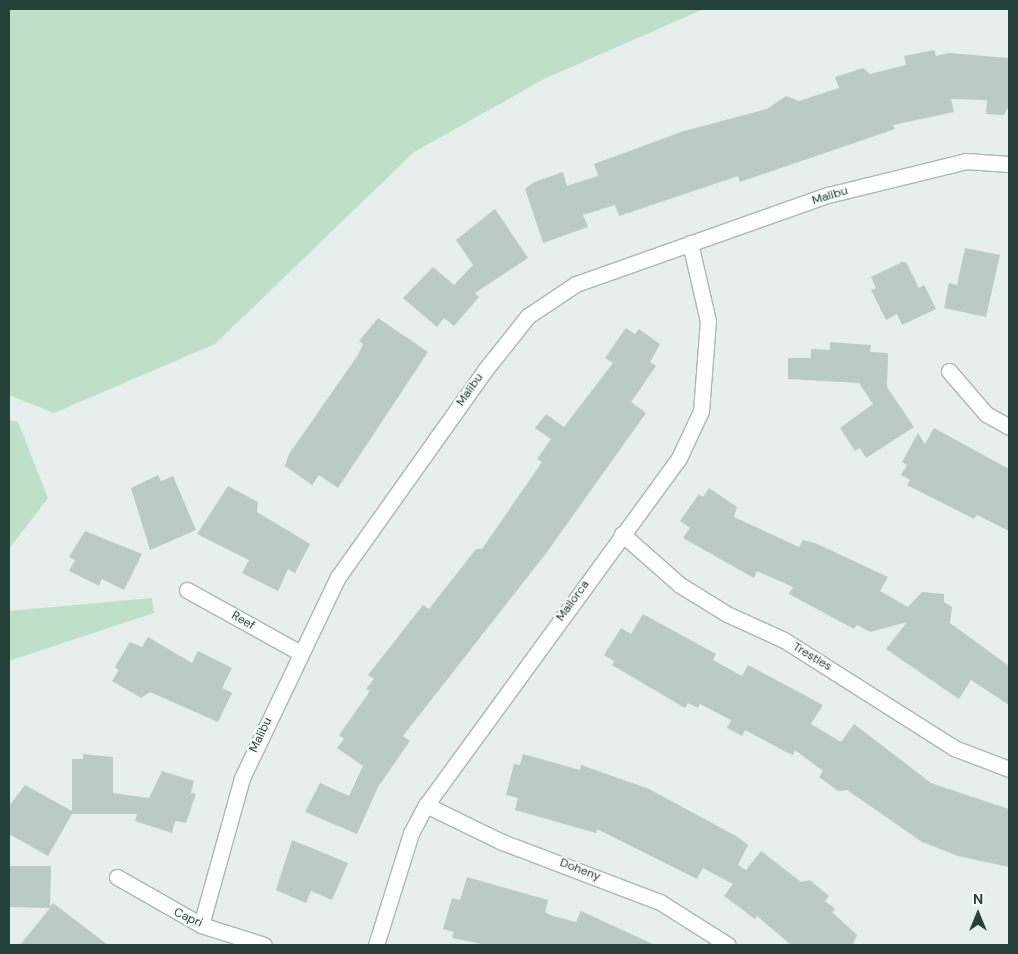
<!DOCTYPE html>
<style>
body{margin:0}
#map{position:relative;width:1018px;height:954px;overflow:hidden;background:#e6efeb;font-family:"DM Sans",sans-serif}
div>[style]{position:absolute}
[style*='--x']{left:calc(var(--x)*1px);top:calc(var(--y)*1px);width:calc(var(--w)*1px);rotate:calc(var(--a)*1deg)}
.green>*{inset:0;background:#bfe0c8}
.building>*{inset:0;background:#bbcac4}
.roads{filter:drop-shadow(1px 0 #a8b8b2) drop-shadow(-1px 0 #a8b8b2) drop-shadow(0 1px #a8b8b2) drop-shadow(0 -1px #a8b8b2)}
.street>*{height:15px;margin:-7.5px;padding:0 7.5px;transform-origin:7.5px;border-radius:7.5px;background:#fff}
span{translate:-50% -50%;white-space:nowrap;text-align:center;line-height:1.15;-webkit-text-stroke:4px #f7fbf9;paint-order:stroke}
.street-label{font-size:12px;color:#24423a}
.frame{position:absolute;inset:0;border:10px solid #24423a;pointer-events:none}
.north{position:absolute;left:953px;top:889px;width:50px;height:50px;-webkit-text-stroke:4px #f7fbf9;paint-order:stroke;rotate:0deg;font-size:14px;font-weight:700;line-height:20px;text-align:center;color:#24423a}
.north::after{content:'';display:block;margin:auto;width:18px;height:22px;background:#24423a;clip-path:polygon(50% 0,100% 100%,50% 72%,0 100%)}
</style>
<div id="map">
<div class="green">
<div style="clip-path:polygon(9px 9px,704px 9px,546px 78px,414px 152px,215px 344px,54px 413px,9px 395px)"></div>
<div style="clip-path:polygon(9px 420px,18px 422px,48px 498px,9px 549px)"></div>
<div style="clip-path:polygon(152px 598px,154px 613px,9px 661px,9px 611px)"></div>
</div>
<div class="building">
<div style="clip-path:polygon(934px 50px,936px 56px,949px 53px,1009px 58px,1009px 105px,1004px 115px,986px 114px,987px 100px,951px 99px,954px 112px,893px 125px,895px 129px,740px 182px,738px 176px,619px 216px,615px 205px,583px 215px,588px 227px,543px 243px,525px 189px,534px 182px,563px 172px,567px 186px,598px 176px,594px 164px,684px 131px,767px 109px,786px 96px,799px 101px,839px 88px,835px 77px,863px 68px,870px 74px,906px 65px,904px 56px)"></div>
<div style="clip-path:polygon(495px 209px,528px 258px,475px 293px,479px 297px,454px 326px,444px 318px,437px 327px,403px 298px,433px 267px,454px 285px,473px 265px,456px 240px)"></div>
<div style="clip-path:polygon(965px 248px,1000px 255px,986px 317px,944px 308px,949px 283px,957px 285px)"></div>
<div style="clip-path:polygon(902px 262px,906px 262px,919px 288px,924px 285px,936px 309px,902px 325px,897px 314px,886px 320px,871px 290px,876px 288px,871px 277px)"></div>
<div style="clip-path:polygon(378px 318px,428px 352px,338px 488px,319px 475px,312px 485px,285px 466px,289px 454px,358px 355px,363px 344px,359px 341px)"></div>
<div style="clip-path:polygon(626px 328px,635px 334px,639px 329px,660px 344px,650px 362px,656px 366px,631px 402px,646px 413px,547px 552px,403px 736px,410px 741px,378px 787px,357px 834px,305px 812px,320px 783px,349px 796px,363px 766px,337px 748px,344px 739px,339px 735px,370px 691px,366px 689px,374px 679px,368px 675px,423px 605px,429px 609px,476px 549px,482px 549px,542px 462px,537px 459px,551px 439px,535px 428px,546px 414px,564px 427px,613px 363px,605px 358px)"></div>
<div style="clip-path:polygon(830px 342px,871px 345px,870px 352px,888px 353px,887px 387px,914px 427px,866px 458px,860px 448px,855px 451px,840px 428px,873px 404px,859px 383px,788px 379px,788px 358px,811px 358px,811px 349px,830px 350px)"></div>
<div style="clip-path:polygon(934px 428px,1009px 469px,1009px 531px,977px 515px,974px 519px,907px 485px,910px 480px,901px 475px,907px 465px,902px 462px,918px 433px,925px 444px)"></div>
<div style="clip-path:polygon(158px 475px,161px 481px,173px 476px,196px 530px,150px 550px,131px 488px)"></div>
<div style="clip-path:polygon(228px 486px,258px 502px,257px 512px,310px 544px,295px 573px,288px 569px,278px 591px,242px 573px,249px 560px,197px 534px)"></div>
<div style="clip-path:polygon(709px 488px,737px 507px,734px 517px,799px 547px,803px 540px,815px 543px,888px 577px,880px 591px,908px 607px,922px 592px,944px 594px,944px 602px,952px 607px,950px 623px,1009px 666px,1009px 705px,971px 680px,959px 699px,886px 649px,907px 622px,870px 632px,857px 625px,854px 629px,789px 594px,793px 587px,757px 571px,754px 578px,683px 538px,690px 528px,680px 521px,699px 494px,703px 497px)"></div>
<div style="clip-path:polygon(85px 531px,142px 554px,124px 590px,102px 579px,99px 586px,69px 571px,75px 560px,69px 557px)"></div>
<div style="clip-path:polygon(643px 614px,716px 654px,713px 660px,742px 676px,748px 665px,823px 705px,811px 724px,841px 742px,854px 724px,931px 783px,1009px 809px,1009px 867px,958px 856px,922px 842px,847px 790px,838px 791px,819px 777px,823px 771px,795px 750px,793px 755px,786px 752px,745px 730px,742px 736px,727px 728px,731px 720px,700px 704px,698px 708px,688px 703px,685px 708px,612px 665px,614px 661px,604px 655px,621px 628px,631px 634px)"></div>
<div style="clip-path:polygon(148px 637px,192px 663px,198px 651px,232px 668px,222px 688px,232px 693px,218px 722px,150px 692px,141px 698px,112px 681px,119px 670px,115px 667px,130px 642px,142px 647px)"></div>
<div style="clip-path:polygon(83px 754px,113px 757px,113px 793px,149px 798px,162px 771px,194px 781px,191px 793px,196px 794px,186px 823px,175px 821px,172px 833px,135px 821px,137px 814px,72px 814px,48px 856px,9px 834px,9px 806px,25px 785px,72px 811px,72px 759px,83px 759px)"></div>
<div style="clip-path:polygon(523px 754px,580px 770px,581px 765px,649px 789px,736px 836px,748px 845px,738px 865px,746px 870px,761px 851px,801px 882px,810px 880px,829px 896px,825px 901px,835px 909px,832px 912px,857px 935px,853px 945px,791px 945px,757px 916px,755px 919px,724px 896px,733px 884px,703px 868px,697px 879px,597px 829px,596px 833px,515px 810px,518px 798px,506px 795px,514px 764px,520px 765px)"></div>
<div style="clip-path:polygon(292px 840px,348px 863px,332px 900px,311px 891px,306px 903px,276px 890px)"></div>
<div style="clip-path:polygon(9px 866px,51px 866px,50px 907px,53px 903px,108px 945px,20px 945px,50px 908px,9px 907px)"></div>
<div style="clip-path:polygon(467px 877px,548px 900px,545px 912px,550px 915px,576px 922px,581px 911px,655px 945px,486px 945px,452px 938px,454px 932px,443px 929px,452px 898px,460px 900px)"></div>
</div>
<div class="roads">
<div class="street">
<div style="--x:949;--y:371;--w:57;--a:49.3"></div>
<div style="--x:986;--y:414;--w:26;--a:29"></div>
<div style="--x:622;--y:534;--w:77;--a:41.3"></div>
<div style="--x:680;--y:585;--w:55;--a:31.7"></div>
<div style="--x:727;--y:614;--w:63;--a:24.5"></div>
<div style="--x:784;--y:640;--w:201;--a:32.4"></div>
<div style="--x:954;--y:748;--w:59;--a:20.9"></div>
<div style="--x:187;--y:590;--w:128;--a:29"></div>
<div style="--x:426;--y:805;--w:85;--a:26"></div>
<div style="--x:502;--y:842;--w:169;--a:20.8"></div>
<div style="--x:660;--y:902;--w:80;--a:32.3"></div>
<div style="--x:117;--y:877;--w:97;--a:29.7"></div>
<div style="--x:201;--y:925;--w:66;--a:17.6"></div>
<div style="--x:201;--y:925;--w:153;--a:-74.4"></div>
<div style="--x:242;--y:778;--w:223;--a:-64.5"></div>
<div style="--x:338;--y:577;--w:254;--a:-54.6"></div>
<div style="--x:485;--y:370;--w:69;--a:-51.5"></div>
<div style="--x:528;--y:316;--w:58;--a:-33.7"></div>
<div style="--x:576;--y:284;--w:267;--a:-19.5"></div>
<div style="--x:828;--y:195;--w:142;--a:-13.8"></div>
<div style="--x:966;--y:161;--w:43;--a:4"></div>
<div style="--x:376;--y:945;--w:117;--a:-72.6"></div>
<div style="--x:411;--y:833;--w:32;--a:-62"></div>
<div style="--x:426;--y:805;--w:429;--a:-53.9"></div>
<div style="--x:679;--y:458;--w:52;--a:-64.9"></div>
<div style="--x:701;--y:411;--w:90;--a:-85.6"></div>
<div style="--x:708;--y:321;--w:80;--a:-103"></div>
</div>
</div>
<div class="street-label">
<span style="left:830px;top:196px;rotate:-17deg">Malibu</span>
<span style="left:470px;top:390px;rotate:-55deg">Malibu</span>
<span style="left:573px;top:601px;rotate:-54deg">Mallorca</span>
<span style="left:243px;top:621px;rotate:30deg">Reef</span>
<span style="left:812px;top:657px;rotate:31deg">Trestles</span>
<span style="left:261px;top:735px;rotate:-65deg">Malibu</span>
<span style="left:580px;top:870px;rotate:21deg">Doheny</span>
<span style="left:188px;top:918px;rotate:24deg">Capri</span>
</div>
<div class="frame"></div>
<div class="north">N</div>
</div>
